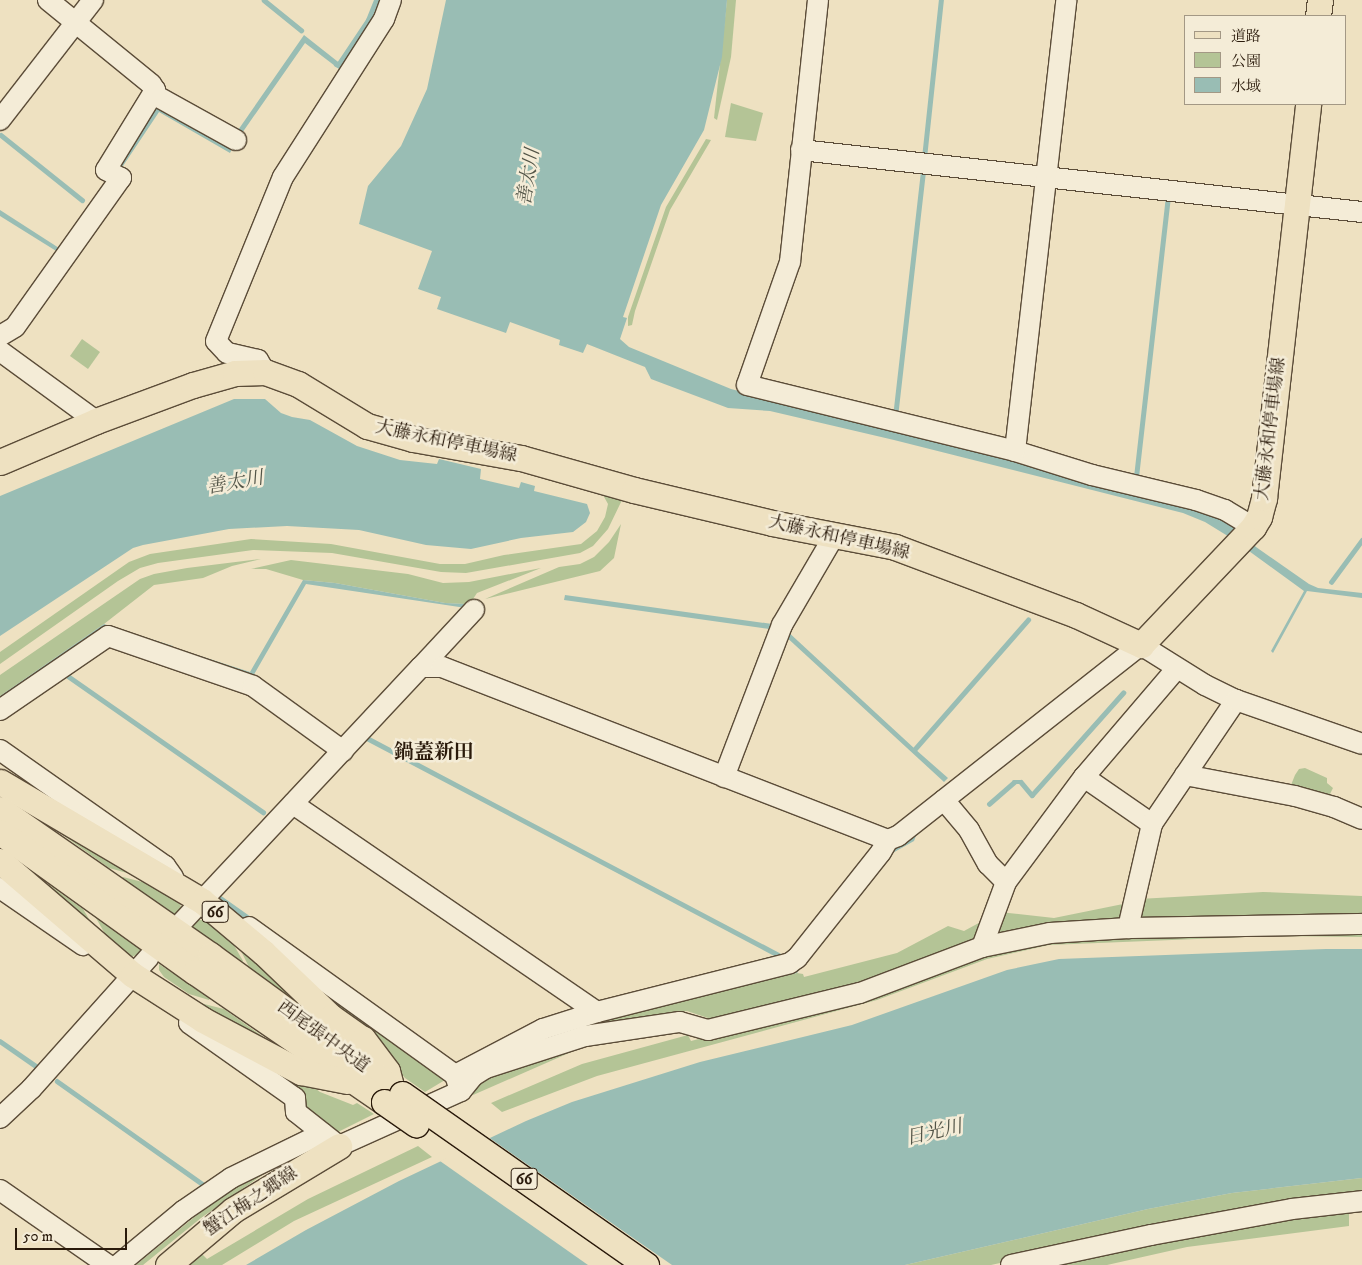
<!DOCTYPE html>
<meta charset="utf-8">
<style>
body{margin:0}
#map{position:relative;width:1362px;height:1265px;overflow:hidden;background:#eee1c1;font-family:"IM FELL DW Pica","Noto Serif JP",serif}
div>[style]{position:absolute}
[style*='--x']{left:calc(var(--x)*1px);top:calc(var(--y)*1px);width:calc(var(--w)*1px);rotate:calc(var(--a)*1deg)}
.green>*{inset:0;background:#b4c496}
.water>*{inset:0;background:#99bdb4}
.pier>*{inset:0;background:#eee1c1}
.stream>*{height:4.5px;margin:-2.25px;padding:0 2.25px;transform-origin:2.25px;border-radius:2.25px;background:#99bdb4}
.roads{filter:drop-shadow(1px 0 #5b4c38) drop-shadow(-1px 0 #5b4c38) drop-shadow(0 1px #5b4c38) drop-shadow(0 -1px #5b4c38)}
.minor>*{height:20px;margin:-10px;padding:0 10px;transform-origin:10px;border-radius:10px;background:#f4ecd7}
.major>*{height:25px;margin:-12.5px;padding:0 12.5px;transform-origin:12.5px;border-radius:12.5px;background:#eee1c1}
.bridges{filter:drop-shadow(1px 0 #2a1a0b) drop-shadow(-1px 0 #2a1a0b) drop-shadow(0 1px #2a1a0b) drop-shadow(0 -1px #2a1a0b)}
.major-bridge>*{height:25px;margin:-12.5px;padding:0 12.5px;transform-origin:12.5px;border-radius:12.5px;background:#eee1c1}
span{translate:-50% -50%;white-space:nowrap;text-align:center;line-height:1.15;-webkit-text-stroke:5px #f4ecd7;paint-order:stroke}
.shield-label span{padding:1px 4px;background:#f4ecd7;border:1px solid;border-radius:4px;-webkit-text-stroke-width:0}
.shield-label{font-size:16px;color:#2a1a0b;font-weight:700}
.street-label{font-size:18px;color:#2a1a0b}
.water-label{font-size:19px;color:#515346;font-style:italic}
.quarter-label{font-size:20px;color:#2a1a0b;font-weight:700}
.legend{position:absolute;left:1184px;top:15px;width:162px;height:90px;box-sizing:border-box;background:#f4ecd7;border:1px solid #a39885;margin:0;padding:6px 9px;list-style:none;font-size:15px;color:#2a1a0b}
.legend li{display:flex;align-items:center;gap:10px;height:25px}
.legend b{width:25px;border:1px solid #a39885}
.scale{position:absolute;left:15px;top:1228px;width:112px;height:22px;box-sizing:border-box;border:2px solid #2a1a0b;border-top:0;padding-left:6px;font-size:15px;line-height:18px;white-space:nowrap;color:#2a1a0b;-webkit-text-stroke:4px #f4ecd7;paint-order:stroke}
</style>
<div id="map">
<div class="green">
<div style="clip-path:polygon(727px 0,736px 0,731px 57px,717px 120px,714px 118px)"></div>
<div style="clip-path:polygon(731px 103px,763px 113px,756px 141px,725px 137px)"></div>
<div style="clip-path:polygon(706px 139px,711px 140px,670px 210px,635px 311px,632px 325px,628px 326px,628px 317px,666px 207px)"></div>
<div style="clip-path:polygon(82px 339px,100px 352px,88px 369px,70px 356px)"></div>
<div style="clip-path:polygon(605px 490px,618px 493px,622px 500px,608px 529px,593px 546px,580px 553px,466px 573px,441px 572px,332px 553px,253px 550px,158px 563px,140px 568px,118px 581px,0 664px,0 652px,129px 562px,150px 554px,251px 539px,331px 544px,440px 564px,465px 564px,504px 555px,581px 544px,597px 531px,605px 517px,608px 504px,603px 495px)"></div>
<div style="clip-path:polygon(621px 524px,614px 558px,600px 571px,485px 599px,559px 567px,580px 564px,594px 557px,609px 542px)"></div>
<div style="clip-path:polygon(261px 559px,232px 566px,203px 578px,154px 585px,104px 624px,0 696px,0 675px,140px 579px,154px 574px,187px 568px)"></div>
<div style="clip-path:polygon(291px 560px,408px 574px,443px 583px,469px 582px,541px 568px,477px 593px,471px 602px,465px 604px,445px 603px,335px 583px,303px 580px,266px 569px,251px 569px)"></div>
<div style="clip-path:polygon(1305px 768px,1327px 778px,1327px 783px,1333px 788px,1329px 796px,1293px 788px,1291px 785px,1295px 775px,1299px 769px)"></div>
<div style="clip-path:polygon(0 790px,156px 881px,109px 868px)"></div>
<div style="clip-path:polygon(0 850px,83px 909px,104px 944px)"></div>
<div style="clip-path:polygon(123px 877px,154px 885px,180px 904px,182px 910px,176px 917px,122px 879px)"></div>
<div style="clip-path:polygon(1263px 892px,1362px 896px,1362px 920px,1138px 924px,1139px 899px)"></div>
<div style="clip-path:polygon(1128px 903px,1123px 924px,993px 940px,999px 912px,1054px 918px)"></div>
<div style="clip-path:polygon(96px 918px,144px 952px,131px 957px,109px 941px)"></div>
<div style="clip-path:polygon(988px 918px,981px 941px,854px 990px,720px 1022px,687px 1011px,585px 1031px,541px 1035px,797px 973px,803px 974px,804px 977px,897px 953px,948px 926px,964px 931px)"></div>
<div style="clip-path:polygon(198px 920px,204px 920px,231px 940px,243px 961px,241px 964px,190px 927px)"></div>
<div style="clip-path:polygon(1362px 928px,1362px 937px,1270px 936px,1049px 945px,987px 959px,877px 1000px,597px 1076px,502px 1112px,491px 1103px,582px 1064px,688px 1035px,691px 1041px,867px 995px,985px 951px,1050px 936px)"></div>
<div style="clip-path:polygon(233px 935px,329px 1024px,250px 969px)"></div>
<div style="clip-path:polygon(258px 941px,441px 1072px,445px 1080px,425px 1092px,405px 1078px,374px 1041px)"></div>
<div style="clip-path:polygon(159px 964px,210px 998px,209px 1000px,189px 994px,164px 977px,159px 970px)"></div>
<div style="clip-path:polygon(184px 999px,224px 1009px,307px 1068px)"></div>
<div style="clip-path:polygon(208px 1027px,300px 1077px,320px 1092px,353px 1105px,357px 1103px,374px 1114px,336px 1133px)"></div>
<div style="clip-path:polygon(585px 1046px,473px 1095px,476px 1081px)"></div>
<div style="clip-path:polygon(418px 1146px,432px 1157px,294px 1221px,222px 1265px,182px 1265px,199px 1251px,207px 1259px,308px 1199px)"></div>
<div style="clip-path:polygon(268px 1171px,201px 1218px,143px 1265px,136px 1265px,203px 1210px,241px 1184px)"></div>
<div style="clip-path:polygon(1362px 1178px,1362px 1197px,1149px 1230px,991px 1265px,905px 1265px,1148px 1209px,1232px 1193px)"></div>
<div style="clip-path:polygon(1349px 1207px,1349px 1226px,1187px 1247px,1107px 1265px,1031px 1265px)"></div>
</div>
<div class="water">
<div style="clip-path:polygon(446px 0,727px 0,722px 57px,704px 130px,661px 205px,623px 317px,627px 318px,620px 339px,629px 347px,731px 389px,1191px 506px,1209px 513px,1236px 528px,1256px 547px,1309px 584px,1318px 588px,1362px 593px,1362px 598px,1307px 591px,1273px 653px,1271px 651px,1304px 591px,1231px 538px,1205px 522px,1183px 513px,894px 440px,770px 411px,728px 408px,651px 379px,645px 367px,587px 344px,583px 353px,559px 345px,560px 340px,510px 322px,506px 333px,437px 309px,441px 297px,418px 289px,432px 251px,359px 224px,368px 186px,401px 146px,427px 89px)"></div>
<div style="clip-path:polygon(304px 35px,342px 65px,339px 69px,305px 43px,240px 136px,236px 133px)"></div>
<div style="clip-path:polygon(158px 102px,233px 147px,230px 153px,159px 112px,121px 169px,117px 166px)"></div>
<div style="clip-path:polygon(0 210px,59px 248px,61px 254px,0 216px)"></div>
<div style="clip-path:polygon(234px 399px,265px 399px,281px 413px,292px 417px,310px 420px,357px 446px,400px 460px,437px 464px,439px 459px,481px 469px,480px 479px,519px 488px,521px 482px,535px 486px,534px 491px,587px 504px,590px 513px,586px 522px,573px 532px,521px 538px,471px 549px,426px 545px,359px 530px,287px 526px,229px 529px,143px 545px,133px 548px,0 636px,0 496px)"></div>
<div style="clip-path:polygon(303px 580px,335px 583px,445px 603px,466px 604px,466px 608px,306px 584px,252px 678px,184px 656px,185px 651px,250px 672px)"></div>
<div style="clip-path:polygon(565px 595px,779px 625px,777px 630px,564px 600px)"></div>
<div style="clip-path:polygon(104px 624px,173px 646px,171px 652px,105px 629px,0 703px,0 696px)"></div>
<div style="clip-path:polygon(785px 629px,915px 749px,948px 778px,944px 782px,783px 634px)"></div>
<div style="clip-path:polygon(917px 833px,914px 841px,889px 855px,797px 973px,621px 1016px,620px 1012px,791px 968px,890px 848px)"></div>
<div style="clip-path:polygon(1326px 949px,1362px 949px,1362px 1178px,1232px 1193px,1148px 1209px,905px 1265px,246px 1265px,306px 1230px,399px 1181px,526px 1121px,572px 1102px,700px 1062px,852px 1025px,1007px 970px,1059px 959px)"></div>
</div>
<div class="pier">
<div style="clip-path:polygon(488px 1137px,672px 1265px,588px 1265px,440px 1161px)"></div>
</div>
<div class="stream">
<div style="--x:264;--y:0;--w:48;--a:39"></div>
<div style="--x:336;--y:64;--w:2;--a:27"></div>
<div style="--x:338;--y:65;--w:54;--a:-56.3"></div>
<div style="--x:368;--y:20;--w:22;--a:-68"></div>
<div style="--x:1;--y:135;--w:104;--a:38.7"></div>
<div style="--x:924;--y:158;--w:159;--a:-83.9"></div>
<div style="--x:895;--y:417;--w:249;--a:-83.5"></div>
<div style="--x:1136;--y:477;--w:283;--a:-83.5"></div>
<div style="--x:1331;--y:582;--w:52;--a:-53.6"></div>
<div style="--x:68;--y:676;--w:238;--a:34.9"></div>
<div style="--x:367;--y:738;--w:469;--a:27.8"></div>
<div style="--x:914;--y:750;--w:173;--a:-48.8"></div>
<div style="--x:989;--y:804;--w:33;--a:-41"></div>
<div style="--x:1014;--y:782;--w:7;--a:0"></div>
<div style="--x:1021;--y:782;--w:17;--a:50"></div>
<div style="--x:1032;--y:795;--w:137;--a:-48.3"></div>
<div style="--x:219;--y:897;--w:42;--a:35.2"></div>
<div style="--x:0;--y:1041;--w:44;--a:34.8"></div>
<div style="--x:57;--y:1081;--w:180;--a:35.3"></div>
</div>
<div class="roads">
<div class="minor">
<div style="--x:818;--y:0;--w:263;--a:96.1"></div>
<div style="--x:790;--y:262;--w:130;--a:109.3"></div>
<div style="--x:747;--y:385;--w:276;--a:13.8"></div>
<div style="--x:1015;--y:451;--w:81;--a:17.3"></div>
<div style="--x:1092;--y:475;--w:107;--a:13.5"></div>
<div style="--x:1196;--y:500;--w:31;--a:19"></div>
<div style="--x:1225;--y:510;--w:33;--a:31"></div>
<div style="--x:153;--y:94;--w:95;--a:29"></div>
<div style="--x:0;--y:120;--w:152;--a:-52.2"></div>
<div style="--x:801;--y:150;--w:564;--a:6.31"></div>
<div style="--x:0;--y:336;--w:17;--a:-31"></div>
<div style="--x:15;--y:327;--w:183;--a:-54.6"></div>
<div style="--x:121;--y:178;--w:17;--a:-152"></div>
<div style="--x:106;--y:170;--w:94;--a:-58.5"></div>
<div style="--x:155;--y:90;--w:7;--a:-124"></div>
<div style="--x:151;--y:84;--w:133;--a:-140.8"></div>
<div style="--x:0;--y:351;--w:119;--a:36.1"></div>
<div style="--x:265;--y:372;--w:14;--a:-120"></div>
<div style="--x:258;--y:360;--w:32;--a:-167"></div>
<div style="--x:227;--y:353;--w:16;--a:-133"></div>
<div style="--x:216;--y:341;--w:177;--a:-67.8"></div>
<div style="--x:283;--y:177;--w:188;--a:-57.4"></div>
<div style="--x:384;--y:19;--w:20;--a:-70"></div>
<div style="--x:1015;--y:451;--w:454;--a:-83.5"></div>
<div style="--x:421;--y:667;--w:78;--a:-47.1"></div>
<div style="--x:0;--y:710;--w:131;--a:-34.4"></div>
<div style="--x:108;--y:636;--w:153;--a:19"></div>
<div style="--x:253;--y:686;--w:111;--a:35.8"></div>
<div style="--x:0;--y:750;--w:202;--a:35.1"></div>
<div style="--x:165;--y:866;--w:14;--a:54"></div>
<div style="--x:1185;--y:775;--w:112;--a:10.8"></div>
<div style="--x:1295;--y:796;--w:41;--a:15.8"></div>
<div style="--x:1334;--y:807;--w:30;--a:23"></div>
<div style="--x:724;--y:777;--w:163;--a:-69.1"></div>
<div style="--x:782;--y:625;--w:103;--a:-59.7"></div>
<div style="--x:1084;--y:777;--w:83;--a:34.7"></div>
<div style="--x:944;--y:800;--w:39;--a:50"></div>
<div style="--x:969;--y:830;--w:39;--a:61"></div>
<div style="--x:988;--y:864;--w:25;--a:45"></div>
<div style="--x:293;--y:804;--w:368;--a:34.4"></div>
<div style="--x:0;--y:888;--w:101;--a:34.5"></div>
<div style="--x:183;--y:921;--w:348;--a:-46.9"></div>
<div style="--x:421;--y:667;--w:21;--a:0"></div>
<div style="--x:442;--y:667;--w:478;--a:21.2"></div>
<div style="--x:249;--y:927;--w:254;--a:35.7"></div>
<div style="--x:455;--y:1075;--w:13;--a:72"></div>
<div style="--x:1128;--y:928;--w:107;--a:-77"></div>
<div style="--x:1152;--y:824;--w:150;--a:-55.9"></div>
<div style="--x:982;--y:947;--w:69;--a:-69.7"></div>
<div style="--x:1006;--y:882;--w:131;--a:-53.4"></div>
<div style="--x:1084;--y:777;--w:143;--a:-49.5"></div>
<div style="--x:189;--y:1023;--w:130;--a:35.3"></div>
<div style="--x:295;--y:1098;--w:14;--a:86"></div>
<div style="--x:296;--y:1112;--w:55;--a:38.3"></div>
<div style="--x:339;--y:1146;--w:134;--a:-24.3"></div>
<div style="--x:461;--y:1091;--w:19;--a:-51"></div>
<div style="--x:473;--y:1076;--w:15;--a:-32"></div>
<div style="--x:486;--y:1068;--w:104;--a:-17.9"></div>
<div style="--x:585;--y:1036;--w:96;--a:-8.4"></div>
<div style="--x:680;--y:1022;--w:29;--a:16"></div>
<div style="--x:708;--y:1030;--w:156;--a:-13.7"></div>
<div style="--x:860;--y:993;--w:130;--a:-20.7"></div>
<div style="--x:982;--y:947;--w:69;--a:-11.6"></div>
<div style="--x:1050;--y:933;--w:78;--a:-3.7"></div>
<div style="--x:1128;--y:928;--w:234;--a:-1"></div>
<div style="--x:455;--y:1075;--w:99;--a:-27.6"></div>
<div style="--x:543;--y:1029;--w:57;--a:-17.5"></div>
<div style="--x:597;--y:1012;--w:199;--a:-14.2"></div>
<div style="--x:790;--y:963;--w:9;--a:-36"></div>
<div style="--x:797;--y:958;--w:135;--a:-51.6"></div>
<div style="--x:881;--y:852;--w:14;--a:-60"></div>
<div style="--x:888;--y:840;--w:11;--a:-22"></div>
<div style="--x:898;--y:836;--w:309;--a:-38.2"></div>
<div style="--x:1141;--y:645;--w:75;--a:32"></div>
<div style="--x:1205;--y:685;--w:34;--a:26"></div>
<div style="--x:1236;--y:700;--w:133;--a:19.2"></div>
<div style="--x:0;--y:1118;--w:42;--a:-43.1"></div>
<div style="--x:31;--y:1089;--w:177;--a:-48.2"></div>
<div style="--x:0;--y:1190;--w:131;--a:34.8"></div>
<div style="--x:118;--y:1265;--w:85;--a:-39.7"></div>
<div style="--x:183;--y:1211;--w:58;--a:-34.5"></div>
<div style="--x:231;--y:1178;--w:102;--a:-26.1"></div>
<div style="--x:1011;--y:1265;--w:143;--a:-12.1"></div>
<div style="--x:1151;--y:1235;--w:143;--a:-10.4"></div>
<div style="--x:1292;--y:1209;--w:70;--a:-6.5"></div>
</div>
<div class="major">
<div style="--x:1318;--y:16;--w:16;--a:-83"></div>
<div style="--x:0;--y:462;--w:104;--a:-23.1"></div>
<div style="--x:96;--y:421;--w:103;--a:-20.4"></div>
<div style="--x:193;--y:385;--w:44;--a:-15.9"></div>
<div style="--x:235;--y:373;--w:30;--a:-2"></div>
<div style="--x:265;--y:372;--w:35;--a:20"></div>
<div style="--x:298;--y:384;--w:81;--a:31.3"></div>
<div style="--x:367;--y:426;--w:48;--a:15.8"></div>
<div style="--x:413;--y:439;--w:110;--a:10"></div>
<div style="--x:521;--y:458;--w:117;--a:15.8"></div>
<div style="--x:634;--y:490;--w:142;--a:13.4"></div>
<div style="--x:772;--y:523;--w:125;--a:11"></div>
<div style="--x:895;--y:547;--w:193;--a:20.6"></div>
<div style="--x:1076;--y:615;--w:72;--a:24.8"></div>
<div style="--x:1141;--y:645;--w:163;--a:-46.5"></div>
<div style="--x:1253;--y:527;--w:12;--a:-59"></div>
<div style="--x:1259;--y:517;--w:20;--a:-75"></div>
<div style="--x:1264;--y:498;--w:396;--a:-83.6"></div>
<div style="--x:0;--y:782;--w:234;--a:30.5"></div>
<div style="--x:202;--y:901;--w:80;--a:39.9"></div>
<div style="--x:263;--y:952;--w:94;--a:43.7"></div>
<div style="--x:331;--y:1017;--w:39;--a:35"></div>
<div style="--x:363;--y:1039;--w:40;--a:53"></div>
<div style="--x:387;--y:1071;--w:16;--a:75"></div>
<div style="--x:0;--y:809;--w:256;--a:34.8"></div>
<div style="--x:210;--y:955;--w:219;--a:36.1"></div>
<div style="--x:0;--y:832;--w:240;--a:35.7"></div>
<div style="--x:195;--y:972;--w:229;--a:34.5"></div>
<div style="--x:0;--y:861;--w:175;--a:40.6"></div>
<div style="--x:133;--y:975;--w:83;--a:32.7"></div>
<div style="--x:203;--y:1020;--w:111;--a:28"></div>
<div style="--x:301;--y:1072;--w:47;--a:11.1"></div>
<div style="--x:168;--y:1265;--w:85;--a:-40.2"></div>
<div style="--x:233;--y:1210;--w:124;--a:-31.1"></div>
</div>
</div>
<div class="bridges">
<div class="major-bridge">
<div style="--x:402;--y:1094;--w:298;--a:35"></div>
<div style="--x:384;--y:1102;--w:39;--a:35"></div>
</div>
</div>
<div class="shield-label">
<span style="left:215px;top:912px">66</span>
<span style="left:524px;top:1179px">66</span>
</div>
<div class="street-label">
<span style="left:1271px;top:429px;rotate:-83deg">大藤永和停車場線</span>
<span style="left:446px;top:442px;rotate:12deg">大藤永和停車場線</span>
<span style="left:839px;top:538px;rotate:13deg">大藤永和停車場線</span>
<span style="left:323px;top:1037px;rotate:36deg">西尾張中央道</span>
<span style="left:251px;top:1202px;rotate:-34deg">蟹江梅之郷線</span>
</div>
<div class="water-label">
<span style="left:529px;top:177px;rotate:-81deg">善太川</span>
<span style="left:235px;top:483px;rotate:-10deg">善太川</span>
<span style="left:934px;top:1133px;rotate:-13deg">日光川</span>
</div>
<div class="quarter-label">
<span style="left:434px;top:752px">鍋蓋新田</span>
</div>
<ul class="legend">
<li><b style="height:6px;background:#eee1c1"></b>道路</li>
<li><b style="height:14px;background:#b4c496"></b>公園</li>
<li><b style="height:14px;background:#99bdb4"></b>水域</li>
</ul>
<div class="scale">50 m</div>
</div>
